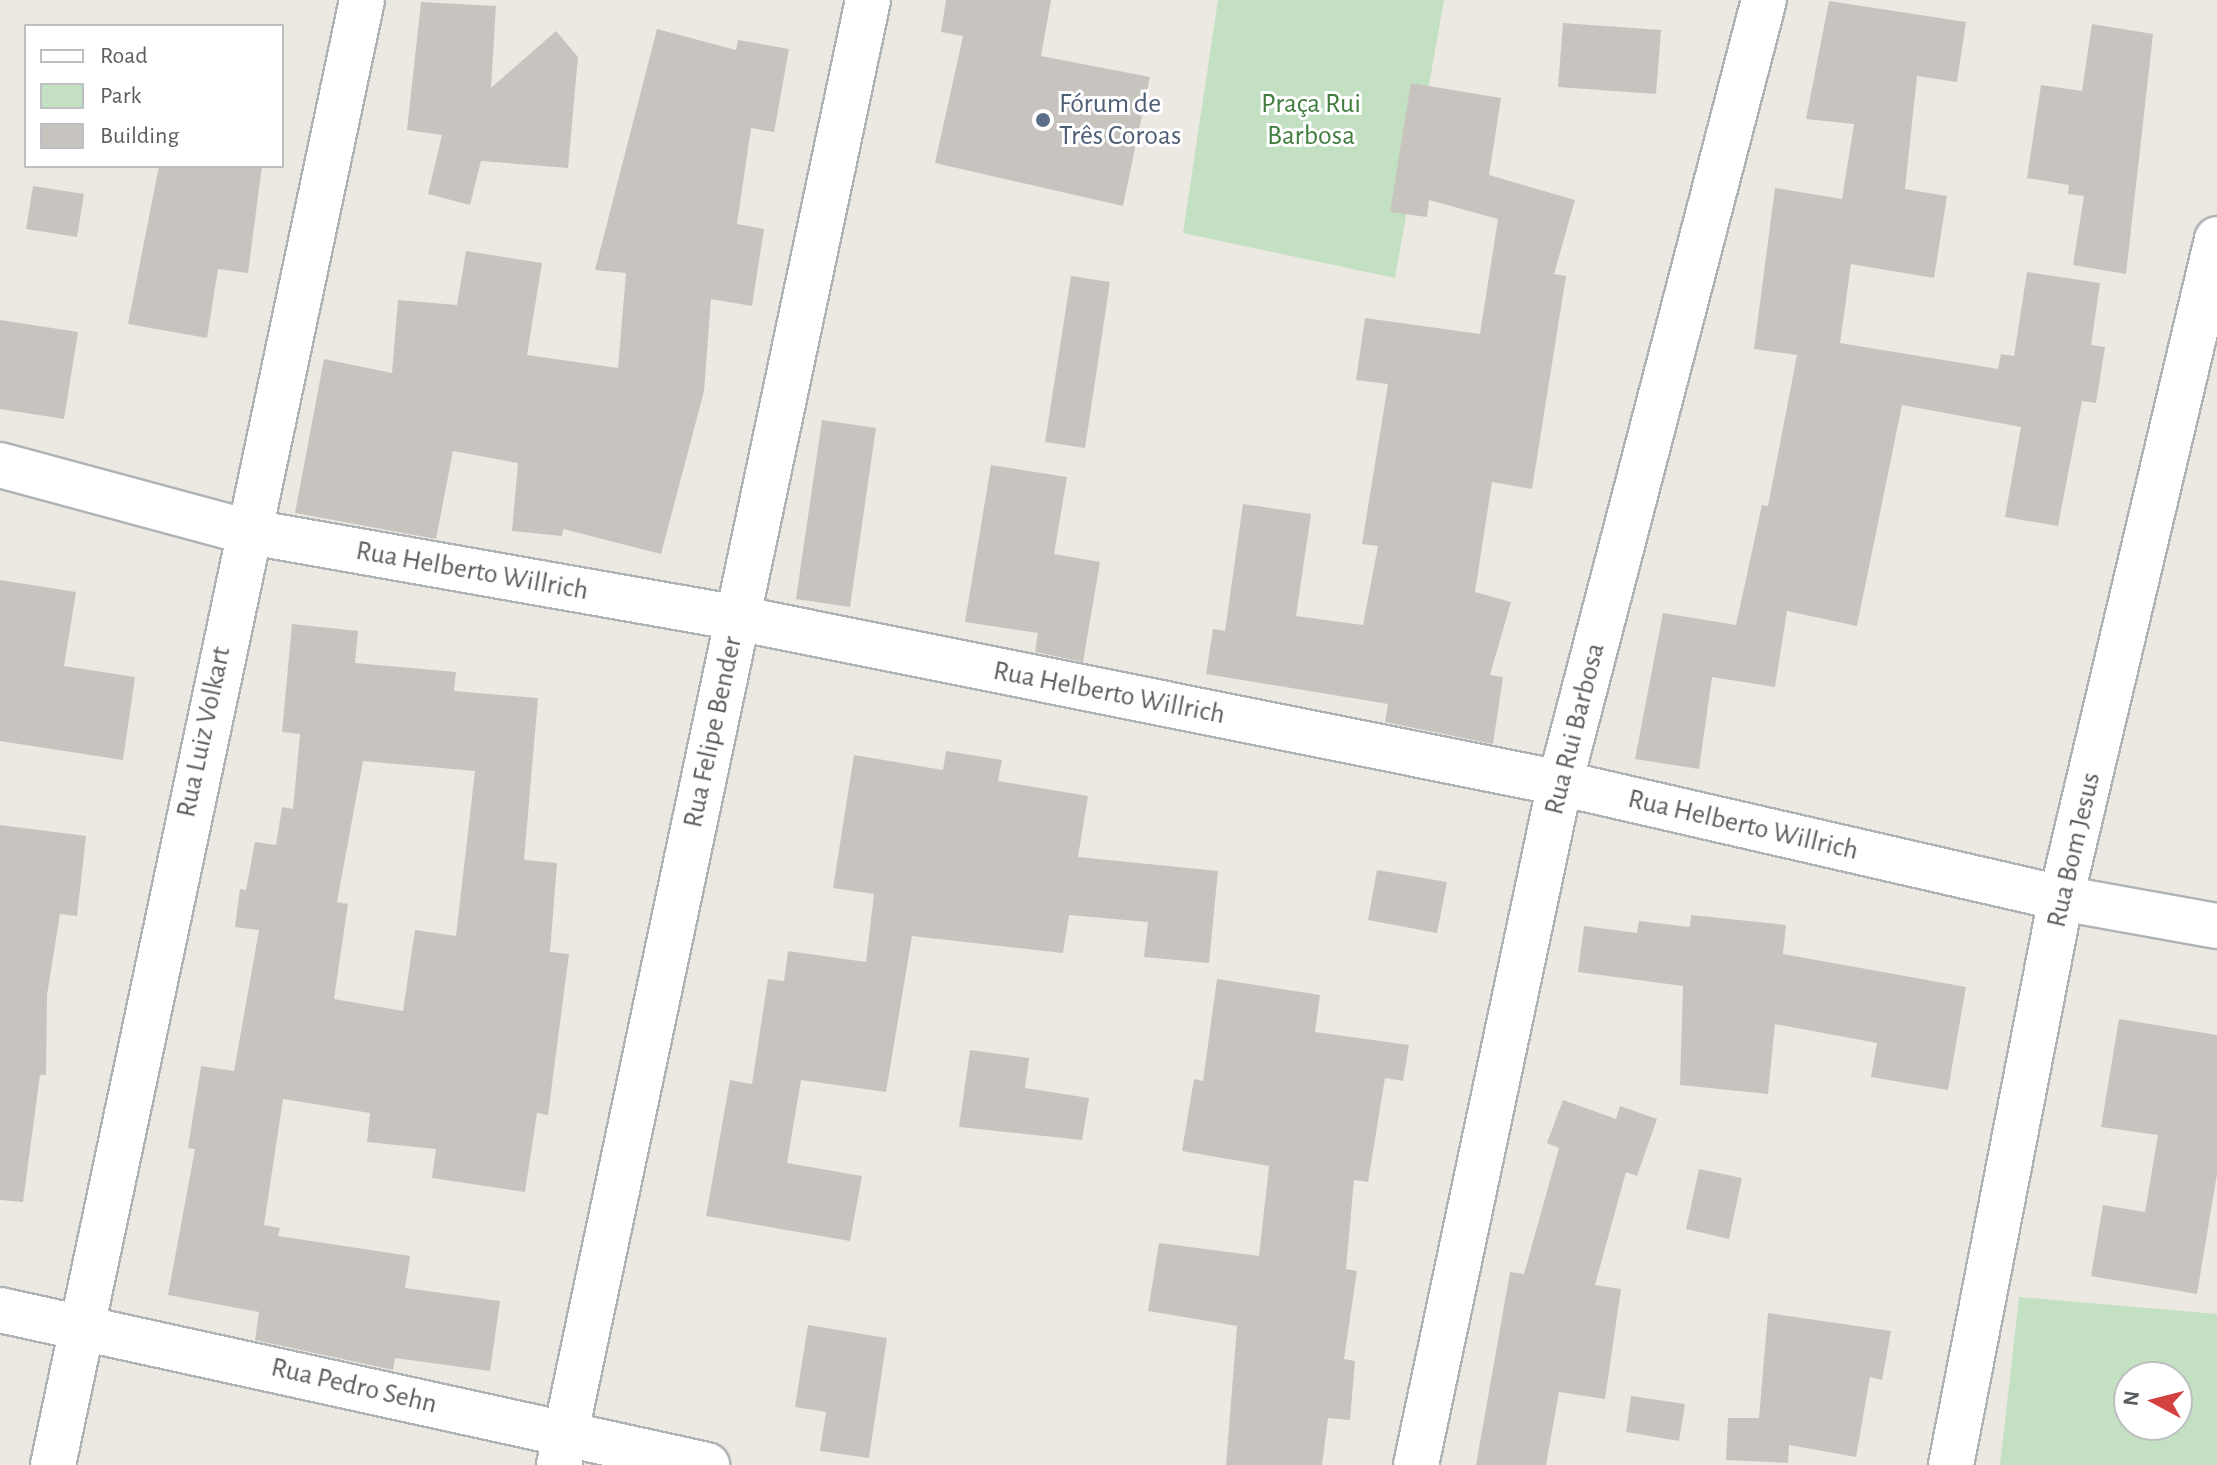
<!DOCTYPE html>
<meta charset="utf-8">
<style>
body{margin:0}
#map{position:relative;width:2217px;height:1465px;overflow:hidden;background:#ece9e3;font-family:"Alegreya Sans",sans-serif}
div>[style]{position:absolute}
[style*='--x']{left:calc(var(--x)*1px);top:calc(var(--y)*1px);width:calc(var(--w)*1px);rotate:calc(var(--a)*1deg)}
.green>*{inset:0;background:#c4e0c2}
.building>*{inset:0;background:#c7c4bf}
.roads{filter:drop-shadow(2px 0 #b0b3b6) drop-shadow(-2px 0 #b0b3b6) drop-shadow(0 2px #b0b3b6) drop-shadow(0 -2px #b0b3b6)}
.minor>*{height:44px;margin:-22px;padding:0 22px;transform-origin:22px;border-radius:22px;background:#fff}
.dots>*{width:22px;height:22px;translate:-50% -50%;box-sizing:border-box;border:4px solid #fff;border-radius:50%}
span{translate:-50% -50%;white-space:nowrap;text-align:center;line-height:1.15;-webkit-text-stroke:6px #fff;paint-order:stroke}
.service-label{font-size:28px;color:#4e5e75}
.left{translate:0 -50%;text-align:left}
.park-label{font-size:28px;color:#407d3e}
.street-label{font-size:28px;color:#5b5e61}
.legend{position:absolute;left:24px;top:24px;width:260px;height:144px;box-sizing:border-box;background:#fff;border:2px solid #bdbfc0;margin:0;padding:10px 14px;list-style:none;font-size:24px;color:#5b5e61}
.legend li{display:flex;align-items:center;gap:16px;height:40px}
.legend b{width:40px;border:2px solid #bdbfc0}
.north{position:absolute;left:2113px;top:1361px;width:80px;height:80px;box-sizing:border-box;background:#fff;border:2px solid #bdbfc0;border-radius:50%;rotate:277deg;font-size:22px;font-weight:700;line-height:32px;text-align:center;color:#5b5e61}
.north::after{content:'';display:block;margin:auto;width:28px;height:36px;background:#d44141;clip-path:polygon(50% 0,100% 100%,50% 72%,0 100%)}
</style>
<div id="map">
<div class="green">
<div style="clip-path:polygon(1218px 0,1444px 0,1395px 278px,1183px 233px)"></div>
<div style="clip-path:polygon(evenodd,2019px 1297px,2217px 1314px,2217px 1465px,2000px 1465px,2019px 1297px,2129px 1377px,2177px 1377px,2177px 1425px,2129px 1425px,2129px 1377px)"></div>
</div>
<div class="building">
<div style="clip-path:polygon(946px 0,1051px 0,1041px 56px,1150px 77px,1123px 206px,935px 163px,963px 36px,941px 32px)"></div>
<div style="clip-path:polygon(1829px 1px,1966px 22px,1957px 82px,1917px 76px,1905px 189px,1947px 196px,1934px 278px,1851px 264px,1840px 343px,1998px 369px,2001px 354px,2014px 356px,2027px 272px,2100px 283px,2091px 345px,2105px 347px,2096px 403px,2082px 401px,2058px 526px,2005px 517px,2021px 427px,1902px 405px,1857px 626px,1787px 611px,1775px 687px,1712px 677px,1699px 769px,1635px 759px,1663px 613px,1736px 625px,1762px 505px,1768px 506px,1797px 355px,1754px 349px,1775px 188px,1842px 199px,1854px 124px,1806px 119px)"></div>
<div style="clip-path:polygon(421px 2px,496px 6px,491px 88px,556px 31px,578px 57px,568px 168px,481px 161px,470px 205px,428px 194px,442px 135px,407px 130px)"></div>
<div style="clip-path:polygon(1563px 23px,1661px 30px,1656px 94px,1558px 87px)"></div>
<div style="clip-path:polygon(2092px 24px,2153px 34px,2126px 274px,2073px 265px,2084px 196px,2068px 194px,2069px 185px,2027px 178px,2041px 85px,2082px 91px)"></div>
<div style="clip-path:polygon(657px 29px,736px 50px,738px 40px,789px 49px,774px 132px,751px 128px,737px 224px,764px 229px,752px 306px,711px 299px,704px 391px,661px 554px,563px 529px,562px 536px,512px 531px,518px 463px,453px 451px,436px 539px,295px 513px,324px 359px,392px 373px,398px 300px,457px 305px,466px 251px,542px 263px,527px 355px,618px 368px,626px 273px,595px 270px)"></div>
<div style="clip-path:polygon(1411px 83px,1501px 98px,1489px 175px,1575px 200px,1554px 274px,1566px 276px,1532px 489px,1492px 482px,1475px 592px,1511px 602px,1490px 675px,1503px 677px,1493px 744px,1385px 722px,1388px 704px,1206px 674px,1213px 629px,1225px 631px,1243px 504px,1311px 514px,1296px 616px,1363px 625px,1378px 546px,1362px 544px,1388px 384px,1356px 380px,1365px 318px,1480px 334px,1498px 219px,1429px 200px,1427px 217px,1390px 212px)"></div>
<div style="clip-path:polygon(159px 166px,262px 166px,248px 273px,218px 269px,207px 338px,128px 324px)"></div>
<div style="clip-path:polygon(33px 186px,84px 194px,77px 237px,26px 229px)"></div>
<div style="clip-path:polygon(1071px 276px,1110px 282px,1085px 448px,1045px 442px)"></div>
<div style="clip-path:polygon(0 320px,78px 332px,64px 419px,0 409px)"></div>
<div style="clip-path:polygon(822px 420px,876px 428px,850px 607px,796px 599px)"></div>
<div style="clip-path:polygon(991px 465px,1067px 477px,1054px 554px,1100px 562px,1083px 662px,1035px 652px,1038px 633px,965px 622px)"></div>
<div style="clip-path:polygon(0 580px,76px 592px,64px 666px,135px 677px,123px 760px,0 741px)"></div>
<div style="clip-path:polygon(evenodd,292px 624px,358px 631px,355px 663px,456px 672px,454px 691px,538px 698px,524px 860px,557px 863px,550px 952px,569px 954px,548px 1115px,537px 1113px,525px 1192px,432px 1178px,436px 1149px,367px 1142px,370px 1113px,283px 1099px,264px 1225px,280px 1228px,278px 1236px,410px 1256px,405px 1288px,500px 1301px,490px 1371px,395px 1358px,393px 1370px,255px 1340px,259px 1312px,168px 1295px,195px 1149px,188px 1148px,201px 1066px,234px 1071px,259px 930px,235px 927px,240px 889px,246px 890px,255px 842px,276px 845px,282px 807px,293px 809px,300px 734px,282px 732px,292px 624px,363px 761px,475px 771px,456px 936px,415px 930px,403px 1011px,334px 999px,348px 904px,337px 902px,363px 761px)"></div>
<div style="clip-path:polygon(946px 751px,1002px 760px,998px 781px,1088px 796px,1078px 857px,1218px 871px,1209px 963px,1144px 957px,1148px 922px,1069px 915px,1063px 953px,912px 936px,886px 1092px,801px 1080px,787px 1163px,862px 1176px,850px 1241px,706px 1216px,730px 1080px,752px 1084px,768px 979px,784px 981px,788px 951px,866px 962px,874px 894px,833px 888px,854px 755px,943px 770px)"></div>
<div style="clip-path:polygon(0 825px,86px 836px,77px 916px,60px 914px,47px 995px,46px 1075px,40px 1075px,23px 1202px,0 1200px)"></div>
<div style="clip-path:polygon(1377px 870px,1447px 882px,1437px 933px,1368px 920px)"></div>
<div style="clip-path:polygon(1691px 915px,1786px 925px,1783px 954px,1966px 987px,1948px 1090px,1871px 1077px,1877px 1043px,1775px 1024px,1768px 1094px,1680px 1085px,1683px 986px,1578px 972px,1584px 926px,1637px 933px,1639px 921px,1690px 927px)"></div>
<div style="clip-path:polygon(1217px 979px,1320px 995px,1315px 1032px,1409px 1045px,1403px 1081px,1385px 1078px,1368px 1182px,1354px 1180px,1346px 1269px,1357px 1271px,1344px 1359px,1355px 1361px,1350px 1420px,1328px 1418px,1322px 1465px,1226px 1465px,1237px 1326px,1148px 1311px,1159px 1243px,1259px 1256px,1269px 1166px,1182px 1151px,1194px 1079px,1203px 1081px)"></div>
<div style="clip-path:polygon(2119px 1019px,2217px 1035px,2217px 1174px,2197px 1294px,2091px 1276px,2103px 1205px,2145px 1212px,2158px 1135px,2101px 1127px)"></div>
<div style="clip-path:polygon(970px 1050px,1029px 1058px,1025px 1088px,1089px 1098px,1082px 1140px,959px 1127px)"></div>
<div style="clip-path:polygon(1563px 1100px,1616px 1119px,1620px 1106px,1657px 1119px,1637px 1176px,1626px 1172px,1595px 1285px,1621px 1289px,1605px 1399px,1559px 1392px,1546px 1465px,1476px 1465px,1510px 1272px,1524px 1274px,1559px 1148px,1547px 1143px)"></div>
<div style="clip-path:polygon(1699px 1169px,1742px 1178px,1729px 1239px,1686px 1229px)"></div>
<div style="clip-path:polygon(1768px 1313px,1891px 1331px,1882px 1380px,1870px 1377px,1856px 1457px,1789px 1445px,1788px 1463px,1726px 1460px,1728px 1418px,1759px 1418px)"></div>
<div style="clip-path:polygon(808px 1325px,887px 1338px,869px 1458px,820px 1451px,826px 1412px,795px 1407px)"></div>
<div style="clip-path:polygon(1631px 1396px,1685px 1404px,1679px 1441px,1626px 1432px)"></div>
</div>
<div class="roads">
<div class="minor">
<div style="--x:0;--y:465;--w:254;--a:15.1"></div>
<div style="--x:245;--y:531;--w:500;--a:10"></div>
<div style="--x:737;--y:618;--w:839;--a:11.34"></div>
<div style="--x:1560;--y:783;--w:514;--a:12.93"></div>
<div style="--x:2061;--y:898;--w:158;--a:10.2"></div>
<div style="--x:0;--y:1310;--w:724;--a:12.37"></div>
<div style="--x:53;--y:1465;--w:1497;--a:-78.09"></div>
<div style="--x:559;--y:1465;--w:1497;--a:-78.09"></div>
<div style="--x:1416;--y:1465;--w:697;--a:-78.08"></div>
<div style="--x:1560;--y:783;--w:809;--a:-75.4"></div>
<div style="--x:1951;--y:1465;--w:578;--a:-79.02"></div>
<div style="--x:2061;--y:898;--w:677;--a:-76.68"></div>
</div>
</div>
<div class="dots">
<div style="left:1043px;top:120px;background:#5c6f8a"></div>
</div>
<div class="service-label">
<span class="left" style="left:1059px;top:120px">Fórum de<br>Três Coroas</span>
</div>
<div class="park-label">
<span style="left:1311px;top:120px">Praça Rui<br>Barbosa</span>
</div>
<div class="street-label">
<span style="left:472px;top:571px;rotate:10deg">Rua Helberto Willrich</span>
<span style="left:1109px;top:693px;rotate:11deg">Rua Helberto Willrich</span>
<span style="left:1575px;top:729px;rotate:-76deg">Rua Rui Barbosa</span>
<span style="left:204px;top:732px;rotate:-78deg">Rua Luiz Volkart</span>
<span style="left:713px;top:732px;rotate:-78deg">Rua Felipe Bender</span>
<span style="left:1743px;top:825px;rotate:13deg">Rua Helberto Willrich</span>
<span style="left:2074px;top:850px;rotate:-77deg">Rua Bom Jesus</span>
<span style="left:354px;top:1386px;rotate:13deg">Rua Pedro Sehn</span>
</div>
<ul class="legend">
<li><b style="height:10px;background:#fff"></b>Road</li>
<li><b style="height:22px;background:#c4e0c2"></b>Park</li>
<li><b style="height:22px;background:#c7c4bf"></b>Building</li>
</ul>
<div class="north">N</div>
</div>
